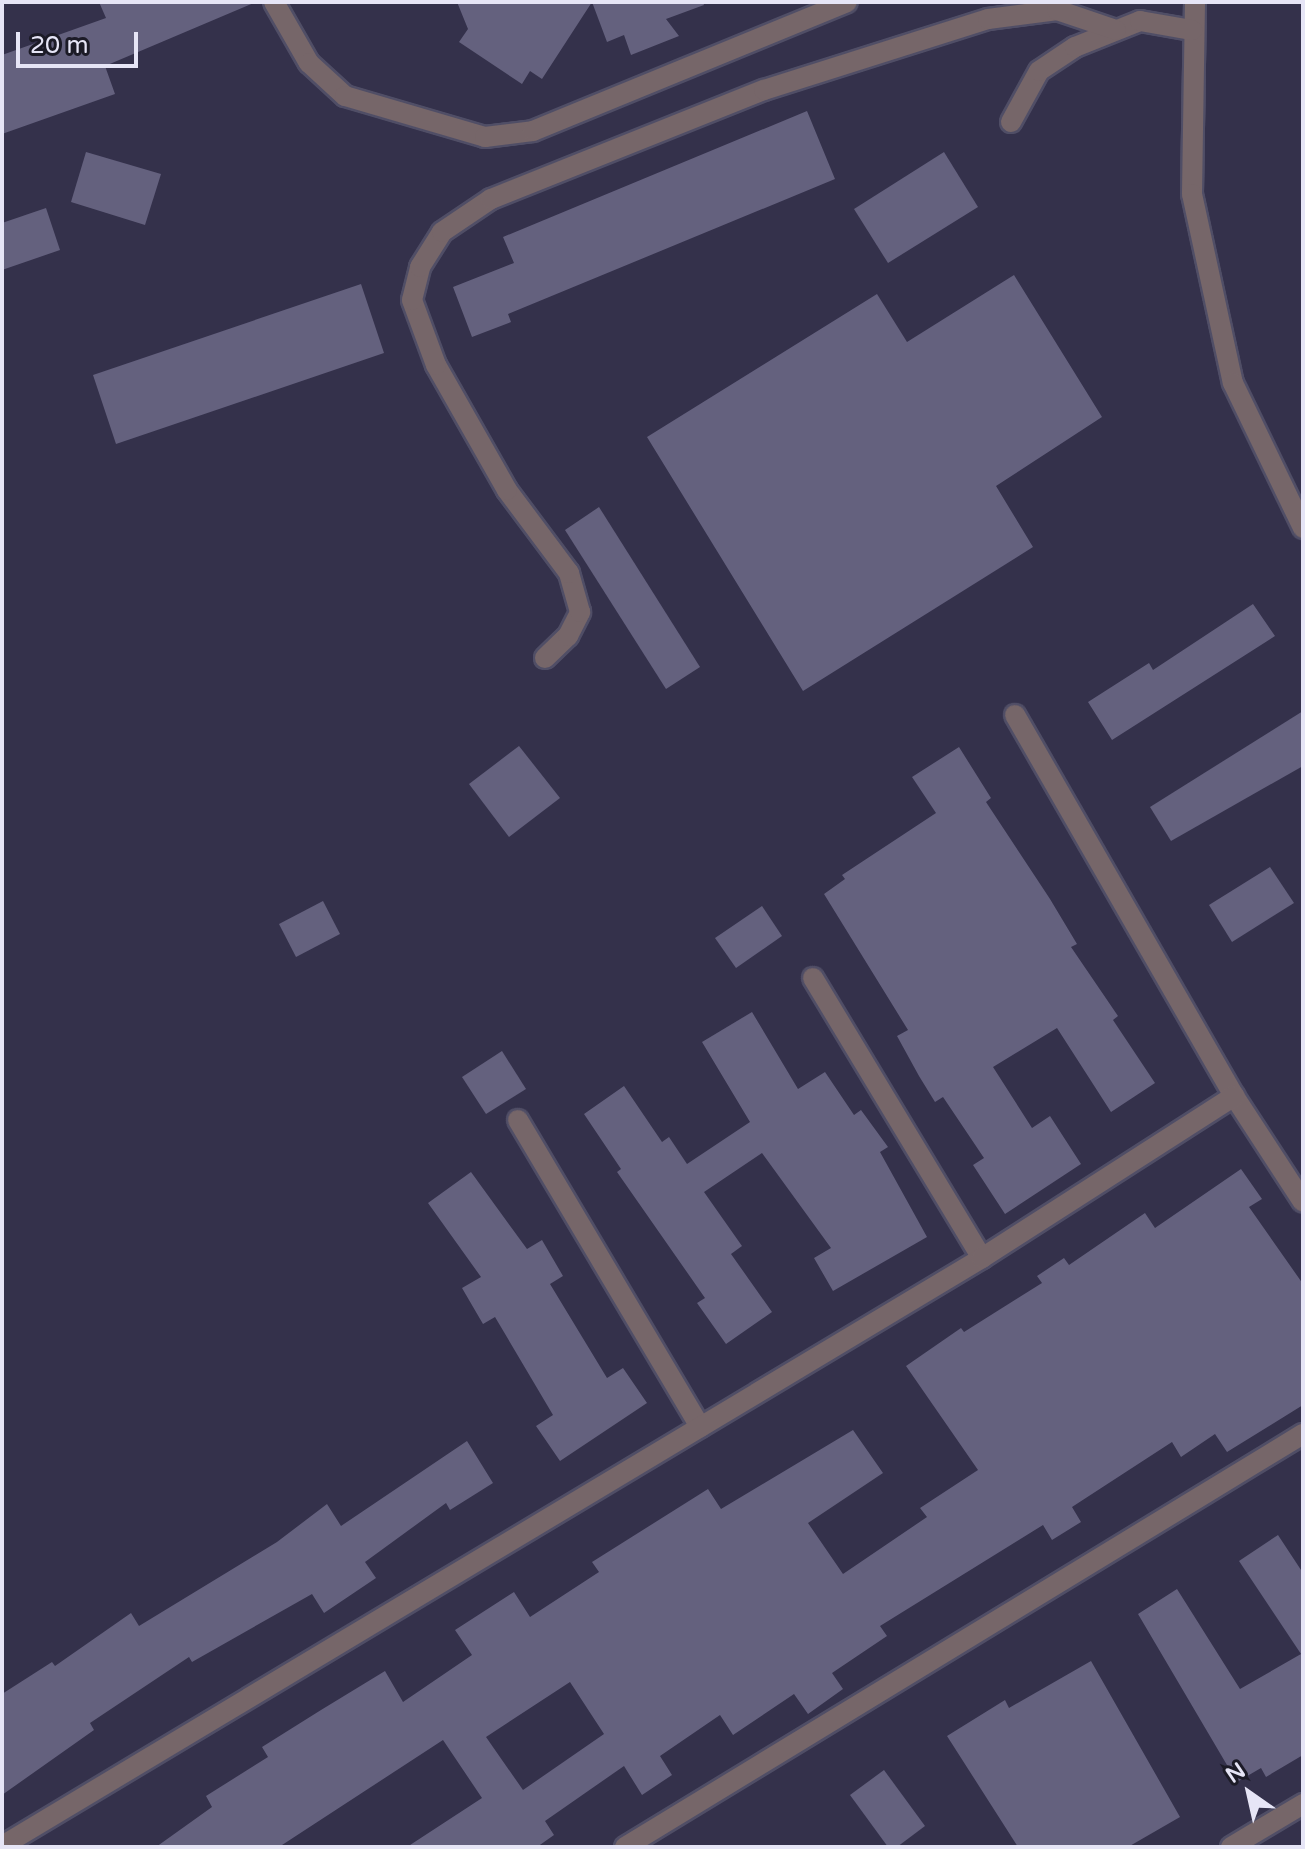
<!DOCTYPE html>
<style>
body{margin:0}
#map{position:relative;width:1305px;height:1849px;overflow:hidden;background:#34314b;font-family:"Varela Round",sans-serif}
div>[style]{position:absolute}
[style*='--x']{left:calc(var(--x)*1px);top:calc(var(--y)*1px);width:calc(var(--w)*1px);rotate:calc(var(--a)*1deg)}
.building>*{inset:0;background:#64617e}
.roads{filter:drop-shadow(2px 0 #504e66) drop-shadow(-2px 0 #504e66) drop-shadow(0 2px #504e66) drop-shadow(0 -2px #504e66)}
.minor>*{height:20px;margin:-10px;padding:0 10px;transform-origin:10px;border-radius:10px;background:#766669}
span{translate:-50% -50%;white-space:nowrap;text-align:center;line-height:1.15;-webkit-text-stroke:6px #1c1b27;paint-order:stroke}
.frame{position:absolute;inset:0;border:4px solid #e6e5f6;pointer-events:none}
.north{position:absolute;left:1209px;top:1753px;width:80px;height:80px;-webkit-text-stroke:6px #1c1b27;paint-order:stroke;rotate:326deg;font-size:22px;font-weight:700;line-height:32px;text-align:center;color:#e6e5f6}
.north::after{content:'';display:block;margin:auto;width:28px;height:36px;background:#e6e5f6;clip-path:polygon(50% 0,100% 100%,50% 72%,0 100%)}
.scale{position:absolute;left:16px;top:32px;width:122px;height:36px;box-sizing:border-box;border:4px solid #e6e5f6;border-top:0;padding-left:10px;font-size:24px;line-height:28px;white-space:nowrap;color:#e6e5f6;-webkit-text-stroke:6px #1c1b27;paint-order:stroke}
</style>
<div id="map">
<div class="building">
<div style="clip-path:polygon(99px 2px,256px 2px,105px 66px,115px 94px,2px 134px,2px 55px,106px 18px)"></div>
<div style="clip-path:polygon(457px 2px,592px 2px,542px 79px,530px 71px,522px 84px,459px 42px,468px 29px)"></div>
<div style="clip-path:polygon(592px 2px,703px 2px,704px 5px,666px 19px,679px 36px,631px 55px,624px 35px,607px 42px)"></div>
<div style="clip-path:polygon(807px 111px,835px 179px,508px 314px,511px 322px,472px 337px,453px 287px,514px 263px,503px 237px)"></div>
<div style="clip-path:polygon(86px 152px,161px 174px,145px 225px,71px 202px)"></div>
<div style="clip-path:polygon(944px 152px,978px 207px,888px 263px,854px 209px)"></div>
<div style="clip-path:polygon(46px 208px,60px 250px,2px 270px,2px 223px)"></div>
<div style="clip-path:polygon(1014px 275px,1102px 417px,996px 486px,1033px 547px,803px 691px,647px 437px,877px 294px,907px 342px)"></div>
<div style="clip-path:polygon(361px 284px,384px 353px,116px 444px,93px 375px)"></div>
<div style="clip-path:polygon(599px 507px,700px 667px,666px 689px,565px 530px)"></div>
<div style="clip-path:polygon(1253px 604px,1275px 636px,1112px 740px,1088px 702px,1149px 663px,1153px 670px)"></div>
<div style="clip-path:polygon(1303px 711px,1303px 766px,1171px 841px,1150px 807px)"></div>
<div style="clip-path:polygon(519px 746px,560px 798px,509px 837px,469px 784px)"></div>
<div style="clip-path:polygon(959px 747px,991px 798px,986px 802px,1050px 899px,1077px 944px,1071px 947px,1118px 1016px,1113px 1020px,1155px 1083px,1111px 1112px,1057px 1028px,993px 1067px,1032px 1128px,1050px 1116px,1081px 1164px,1005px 1214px,973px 1165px,984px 1158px,943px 1097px,935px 1102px,919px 1076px,897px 1036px,908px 1030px,824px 894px,845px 879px,842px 875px,936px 813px,912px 777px)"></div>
<div style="clip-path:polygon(1270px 867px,1294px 903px,1232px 942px,1209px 905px)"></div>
<div style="clip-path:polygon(323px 901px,340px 934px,296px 957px,279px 924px)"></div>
<div style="clip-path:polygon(762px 906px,782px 936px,736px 968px,715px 938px)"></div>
<div style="clip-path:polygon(752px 1012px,798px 1089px,825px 1072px,854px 1115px,861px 1110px,888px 1147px,880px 1152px,927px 1237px,833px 1291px,814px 1258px,831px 1248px,762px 1153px,704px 1192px,742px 1246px,731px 1254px,772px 1312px,726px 1344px,697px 1303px,705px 1298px,617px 1172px,621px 1169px,584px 1114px,624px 1086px,662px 1142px,669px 1137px,687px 1164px,750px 1122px,702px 1042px)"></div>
<div style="clip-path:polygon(502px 1051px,526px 1089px,486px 1114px,462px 1077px)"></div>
<div style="clip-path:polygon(evenodd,1241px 1169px,1262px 1199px,1249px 1207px,1303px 1284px,1303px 1405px,1227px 1452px,1215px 1434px,1181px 1457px,1172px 1442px,1072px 1507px,1081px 1522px,1052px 1540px,1043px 1525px,880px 1626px,887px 1636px,832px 1673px,843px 1689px,808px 1714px,794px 1694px,733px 1735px,720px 1715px,660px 1756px,672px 1775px,642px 1795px,624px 1766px,545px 1821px,554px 1835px,537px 1847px,407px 1847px,482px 1798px,443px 1740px,279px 1847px,156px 1847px,212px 1807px,206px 1796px,268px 1757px,262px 1747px,321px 1710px,385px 1671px,403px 1702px,472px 1655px,455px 1630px,514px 1592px,530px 1617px,599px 1572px,592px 1562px,708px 1489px,721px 1509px,853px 1430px,883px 1473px,808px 1523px,843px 1574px,927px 1517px,920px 1508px,978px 1470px,906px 1366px,961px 1328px,964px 1332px,1042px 1283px,1037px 1276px,1064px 1258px,1069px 1265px,1145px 1213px,1155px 1228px,1241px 1169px,570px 1682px,604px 1734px,523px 1790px,486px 1737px,570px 1682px)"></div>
<div style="clip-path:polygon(471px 1172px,527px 1249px,542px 1240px,563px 1276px,550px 1284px,607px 1378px,623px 1368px,647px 1403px,560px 1461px,536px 1426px,553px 1415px,495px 1317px,483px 1324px,462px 1288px,481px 1277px,428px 1203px)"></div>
<div style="clip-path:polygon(467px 1441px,493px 1483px,450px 1510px,446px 1503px,365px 1562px,376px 1578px,324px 1613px,312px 1594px,192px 1662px,189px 1657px,90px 1723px,94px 1730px,2px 1795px,2px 1694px,52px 1662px,55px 1666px,131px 1613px,139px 1626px,277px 1542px,327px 1504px,341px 1526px)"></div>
<div style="clip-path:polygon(1278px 1535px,1303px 1573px,1303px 1755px,1266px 1777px,1261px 1768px,1237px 1782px,1138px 1614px,1177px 1589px,1240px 1689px,1301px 1654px,1239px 1561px)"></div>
<div style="clip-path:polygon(1091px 1661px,1180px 1817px,1128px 1847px,1018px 1847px,947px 1736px,1005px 1700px,1009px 1708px)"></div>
<div style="clip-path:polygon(884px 1770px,925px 1826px,897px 1847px,888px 1847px,850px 1795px)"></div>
</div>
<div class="roads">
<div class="minor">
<div style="--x:274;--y:2;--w:70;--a:60.2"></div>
<div style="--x:309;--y:63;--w:49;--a:42.5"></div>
<div style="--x:345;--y:96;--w:146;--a:16.3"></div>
<div style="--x:485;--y:137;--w:48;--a:-7.1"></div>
<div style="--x:533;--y:131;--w:339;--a:-22.3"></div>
<div style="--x:1195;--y:2;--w:192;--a:90.9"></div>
<div style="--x:1192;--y:194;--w:193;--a:77.8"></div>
<div style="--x:1233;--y:383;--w:161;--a:64.2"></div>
<div style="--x:1011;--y:122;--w:58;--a:-61.2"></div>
<div style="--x:1039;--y:71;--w:43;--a:-33.7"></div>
<div style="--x:1075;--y:47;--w:70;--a:-21.8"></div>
<div style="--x:1140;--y:21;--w:53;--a:9.8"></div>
<div style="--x:545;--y:658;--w:32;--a:-44"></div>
<div style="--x:568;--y:636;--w:27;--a:-63"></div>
<div style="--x:580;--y:612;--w:41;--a:-105.8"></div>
<div style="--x:569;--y:573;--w:104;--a:-126.8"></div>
<div style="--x:507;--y:490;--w:144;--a:-119.6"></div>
<div style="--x:436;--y:365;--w:69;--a:-110.3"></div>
<div style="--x:412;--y:300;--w:34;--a:-76"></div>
<div style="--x:420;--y:267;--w:41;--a:-57.8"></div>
<div style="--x:442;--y:232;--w:59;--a:-34"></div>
<div style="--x:491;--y:199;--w:294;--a:-21.8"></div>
<div style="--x:764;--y:90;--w:235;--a:-17.6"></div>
<div style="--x:988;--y:19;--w:70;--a:-7.4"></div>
<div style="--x:1057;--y:10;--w:62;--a:18.7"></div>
<div style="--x:1015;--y:715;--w:439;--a:60.1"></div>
<div style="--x:1234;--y:1096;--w:126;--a:56.9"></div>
<div style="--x:813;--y:978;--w:327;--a:58.9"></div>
<div style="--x:518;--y:1120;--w:357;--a:59.3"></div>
<div style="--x:2;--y:1846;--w:1143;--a:-30.96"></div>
<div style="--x:982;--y:1258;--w:300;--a:-32.7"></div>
<div style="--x:625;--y:1847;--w:794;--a:-31.35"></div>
<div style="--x:1231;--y:1847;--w:84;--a:-30.8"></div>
</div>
</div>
<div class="frame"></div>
<div class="north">N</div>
<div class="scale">20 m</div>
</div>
